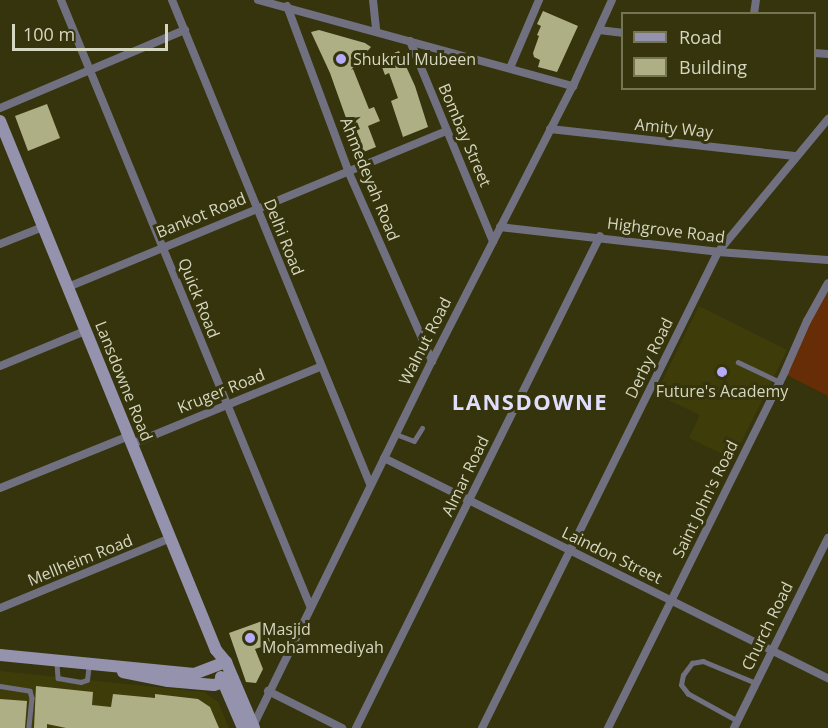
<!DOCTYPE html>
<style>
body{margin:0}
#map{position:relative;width:828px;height:728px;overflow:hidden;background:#35340c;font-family:"Open Sans",sans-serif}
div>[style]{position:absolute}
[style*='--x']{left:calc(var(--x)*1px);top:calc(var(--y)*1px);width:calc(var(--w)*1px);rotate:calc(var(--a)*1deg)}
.built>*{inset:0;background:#3e3d0a}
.green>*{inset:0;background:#672d06}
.building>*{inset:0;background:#afaf85}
.lane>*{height:4.5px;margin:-2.25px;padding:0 2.25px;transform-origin:2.25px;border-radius:2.25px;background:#717081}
.street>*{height:8px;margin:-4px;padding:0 4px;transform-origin:4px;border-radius:4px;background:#717081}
.secondary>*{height:12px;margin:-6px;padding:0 6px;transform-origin:6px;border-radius:6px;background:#9492ad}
.dots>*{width:16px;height:16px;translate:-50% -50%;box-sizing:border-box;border:3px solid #35340c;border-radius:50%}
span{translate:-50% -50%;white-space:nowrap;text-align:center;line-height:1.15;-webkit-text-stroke:6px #35340c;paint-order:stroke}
.poi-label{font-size:16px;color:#d6d7c1}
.left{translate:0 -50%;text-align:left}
.street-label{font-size:16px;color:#d6d7c1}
.district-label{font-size:22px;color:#e0defc;font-weight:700;letter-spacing:1.5px}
.legend{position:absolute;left:621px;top:12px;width:195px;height:78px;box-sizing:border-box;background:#35340c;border:2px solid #757554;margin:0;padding:8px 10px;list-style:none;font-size:18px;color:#d6d7c1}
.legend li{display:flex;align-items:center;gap:12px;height:30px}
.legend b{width:30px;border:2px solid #757554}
.scale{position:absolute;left:12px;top:24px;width:156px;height:27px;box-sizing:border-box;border:3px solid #d6d7c1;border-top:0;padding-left:8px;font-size:18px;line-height:21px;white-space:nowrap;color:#d6d7c1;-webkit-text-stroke:4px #35340c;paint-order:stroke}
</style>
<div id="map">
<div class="built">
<div style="clip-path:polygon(699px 306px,787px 350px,733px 459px,689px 438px,700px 415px,656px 394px)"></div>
<div style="clip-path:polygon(0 671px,204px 692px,218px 702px,229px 728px,0 728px)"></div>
</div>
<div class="green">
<div style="clip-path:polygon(828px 279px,828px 396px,781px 372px)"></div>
</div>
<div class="building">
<div style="clip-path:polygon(543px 11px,578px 26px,557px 72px,538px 67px,540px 60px,534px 57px,533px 53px,539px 36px,537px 35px,541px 26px,537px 24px)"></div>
<div style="clip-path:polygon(319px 30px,365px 43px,371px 47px,351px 70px,353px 69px,369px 109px,374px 107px,380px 121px,368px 126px,376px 147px,361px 153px,351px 132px,330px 73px,311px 32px)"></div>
<div style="clip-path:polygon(399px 51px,415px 86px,428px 127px,403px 137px,391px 101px,398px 98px,389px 73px,385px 75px,379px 59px)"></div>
<div style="clip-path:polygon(47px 104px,60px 138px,28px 151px,15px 116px)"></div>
<div style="clip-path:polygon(262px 621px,271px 644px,255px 649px,263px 669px,256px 683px,246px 682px,229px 633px)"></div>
<div style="clip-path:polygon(36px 686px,93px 692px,92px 705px,111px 707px,113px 694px,155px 698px,155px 694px,198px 699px,210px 707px,219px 728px,66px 728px,47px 724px,47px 728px,34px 728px)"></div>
<div style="clip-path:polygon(0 699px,27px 701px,25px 728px,0 728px)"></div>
</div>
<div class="lane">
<div style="--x:738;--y:362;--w:47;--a:25.5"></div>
<div style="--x:396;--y:434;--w:19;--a:21"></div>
<div style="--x:414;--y:441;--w:15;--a:-58"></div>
<div style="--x:57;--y:663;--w:15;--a:86"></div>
<div style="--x:58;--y:678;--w:23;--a:10"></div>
<div style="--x:81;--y:682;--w:6;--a:-18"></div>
<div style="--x:87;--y:680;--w:16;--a:-83"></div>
<div style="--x:0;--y:686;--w:30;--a:9"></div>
<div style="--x:30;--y:691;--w:7;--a:74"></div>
<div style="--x:32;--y:698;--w:30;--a:96"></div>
<div style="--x:737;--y:721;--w:56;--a:-151.1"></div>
<div style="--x:688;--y:694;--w:11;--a:-128"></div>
<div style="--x:681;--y:685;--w:10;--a:-79"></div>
<div style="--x:683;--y:675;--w:15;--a:-53"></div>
<div style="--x:692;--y:663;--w:11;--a:-10"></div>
<div style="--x:703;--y:661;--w:57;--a:22.5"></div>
</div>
<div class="street">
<div style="--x:61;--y:0;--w:655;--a:67.66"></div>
<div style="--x:172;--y:0;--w:523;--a:67.75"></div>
<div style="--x:258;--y:0;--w:327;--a:15.3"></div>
<div style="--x:373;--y:0;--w:30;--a:84"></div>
<div style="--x:287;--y:6;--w:178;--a:69.6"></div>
<div style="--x:349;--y:173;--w:206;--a:66.2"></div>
<div style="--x:754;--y:14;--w:14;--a:-82"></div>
<div style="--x:599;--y:30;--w:23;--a:7"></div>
<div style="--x:410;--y:41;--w:217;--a:67.5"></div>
<div style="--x:814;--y:53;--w:14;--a:4"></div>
<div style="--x:510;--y:68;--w:74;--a:-66.9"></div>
<div style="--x:0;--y:108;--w:201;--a:-22.9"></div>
<div style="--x:550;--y:129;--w:246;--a:6.3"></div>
<div style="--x:500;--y:227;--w:219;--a:6.5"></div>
<div style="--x:718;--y:252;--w:110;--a:4.2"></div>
<div style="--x:0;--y:244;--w:46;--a:-21.6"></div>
<div style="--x:68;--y:287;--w:409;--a:-22.4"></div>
<div style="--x:0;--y:366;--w:92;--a:-22.4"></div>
<div style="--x:132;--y:444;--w:205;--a:-22.3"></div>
<div style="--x:384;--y:458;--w:496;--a:26.4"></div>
<div style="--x:0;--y:488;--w:139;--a:-22"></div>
<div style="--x:0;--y:608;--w:185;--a:-22.3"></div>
<div style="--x:268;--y:691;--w:83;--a:26.6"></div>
<div style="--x:253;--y:726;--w:407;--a:-63.9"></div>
<div style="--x:432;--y:361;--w:309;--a:-62.9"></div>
<div style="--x:573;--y:86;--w:94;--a:-65.6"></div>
<div style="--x:356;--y:728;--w:549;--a:-63.62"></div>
<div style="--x:482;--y:728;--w:531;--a:-63.63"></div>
<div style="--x:718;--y:252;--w:173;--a:-50.4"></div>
<div style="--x:608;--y:728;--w:398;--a:-63.6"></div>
<div style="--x:785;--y:371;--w:55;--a:-66.3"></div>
<div style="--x:807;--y:321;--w:43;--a:-61.1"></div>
<div style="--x:734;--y:728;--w:212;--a:-63.7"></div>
</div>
<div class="secondary">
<div style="--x:0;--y:121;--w:571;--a:67.79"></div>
<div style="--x:216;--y:650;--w:16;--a:50"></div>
<div style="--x:226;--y:662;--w:72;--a:67"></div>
<div style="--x:0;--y:655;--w:195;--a:5.6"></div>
<div style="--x:194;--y:674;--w:34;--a:-21"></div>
<div style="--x:123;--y:672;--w:46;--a:11.3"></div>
<div style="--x:168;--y:681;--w:46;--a:5"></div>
<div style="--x:214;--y:685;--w:20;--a:-18"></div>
<div style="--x:221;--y:677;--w:56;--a:66.7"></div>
</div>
<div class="dots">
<div style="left:341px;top:59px;background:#b4acf9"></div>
<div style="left:722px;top:372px;background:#b4acf9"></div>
<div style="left:250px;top:638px;background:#b4acf9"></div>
</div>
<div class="poi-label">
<span class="left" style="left:353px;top:59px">Shukrul Mubeen</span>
<span style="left:722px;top:391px">Future's Academy</span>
<span class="left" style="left:262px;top:638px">Masjid<br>Mohammediyah</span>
</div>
<div class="street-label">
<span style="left:674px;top:128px;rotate:6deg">Amity Way</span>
<span style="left:465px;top:135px;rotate:67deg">Bombay Street</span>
<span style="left:370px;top:179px;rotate:68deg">Ahmedeyah Road</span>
<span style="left:201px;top:215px;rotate:-22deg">Bankot Road</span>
<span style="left:666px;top:230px;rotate:7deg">Highgrove Road</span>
<span style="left:284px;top:237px;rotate:68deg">Delhi Road</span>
<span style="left:199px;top:298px;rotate:68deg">Quick Road</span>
<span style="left:425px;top:341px;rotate:-63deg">Walnut Road</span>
<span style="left:649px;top:358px;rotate:-64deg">Derby Road</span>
<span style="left:124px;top:381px;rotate:68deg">Lansdowne Road</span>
<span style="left:221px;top:391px;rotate:-22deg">Kruger Road</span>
<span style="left:465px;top:476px;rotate:-64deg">Almar Road</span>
<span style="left:705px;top:499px;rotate:-64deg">Saint John's Road</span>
<span style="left:612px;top:555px;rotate:26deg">Laindon Street</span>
<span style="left:80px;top:560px;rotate:-22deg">Mellheim Road</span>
<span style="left:767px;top:626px;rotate:-64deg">Church Road</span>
</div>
<div class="district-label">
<span style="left:530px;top:402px">LANSDOWNE</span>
</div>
<ul class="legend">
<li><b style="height:8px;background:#9492ad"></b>Road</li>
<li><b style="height:16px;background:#afaf85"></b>Building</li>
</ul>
<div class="scale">100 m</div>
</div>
